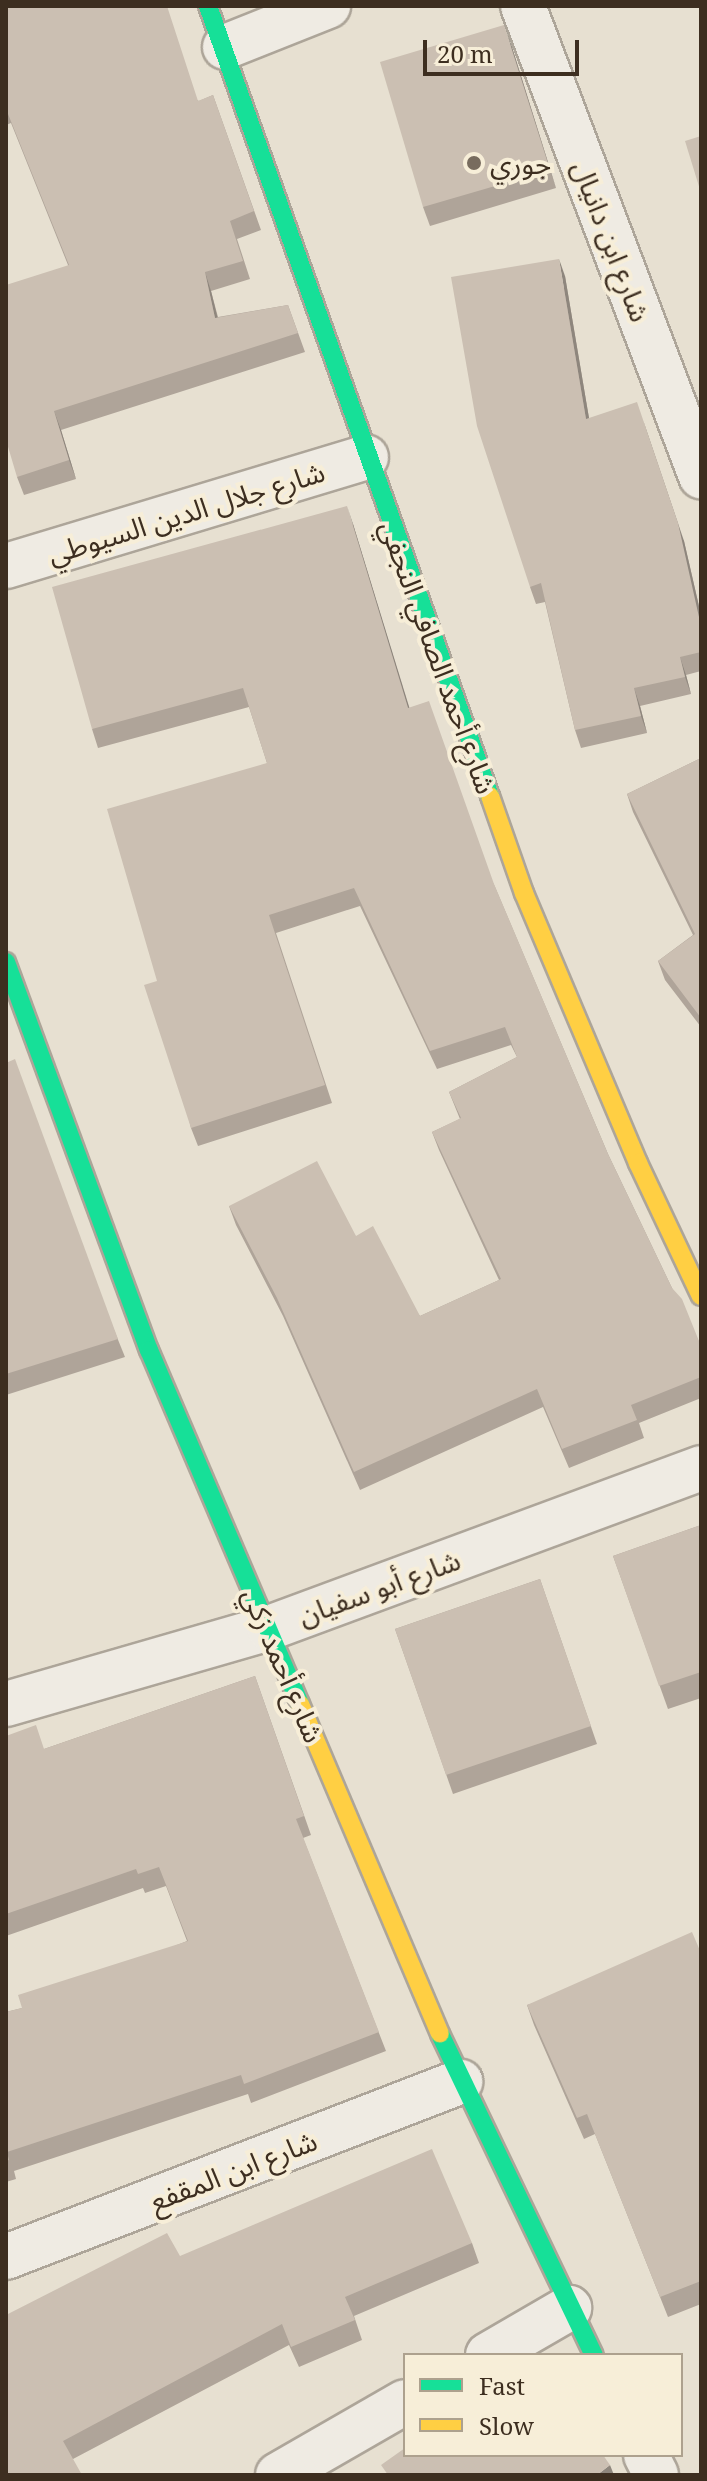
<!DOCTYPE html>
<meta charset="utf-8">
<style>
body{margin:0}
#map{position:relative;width:707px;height:2481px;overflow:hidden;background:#e7e0d1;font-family:"Noto Serif","Noto Sans Arabic",serif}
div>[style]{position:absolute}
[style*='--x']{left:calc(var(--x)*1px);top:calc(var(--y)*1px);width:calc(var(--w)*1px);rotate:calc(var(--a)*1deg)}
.roads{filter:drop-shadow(2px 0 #ada599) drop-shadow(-2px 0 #ada599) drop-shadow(0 2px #ada599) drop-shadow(0 -2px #ada599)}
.street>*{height:44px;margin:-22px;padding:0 22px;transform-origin:22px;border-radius:22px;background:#efebe3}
.fast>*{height:18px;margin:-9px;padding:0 9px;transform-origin:9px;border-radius:9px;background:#16e098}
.slow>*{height:18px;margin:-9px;padding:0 9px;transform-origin:9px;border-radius:9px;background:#ffcf43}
.wall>*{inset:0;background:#afa499}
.shaded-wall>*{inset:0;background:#8e867d}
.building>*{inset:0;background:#cbbfb2}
.dots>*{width:22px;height:22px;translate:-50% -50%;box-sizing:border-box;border:4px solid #f7eed8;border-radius:50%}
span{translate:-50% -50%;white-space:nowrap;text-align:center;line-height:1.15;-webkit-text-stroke:8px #f7eed8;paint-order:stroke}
.poi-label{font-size:28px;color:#3d2e20}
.left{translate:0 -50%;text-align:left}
.street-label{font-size:28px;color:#3d2e20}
.frame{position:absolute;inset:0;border:8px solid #3d2e20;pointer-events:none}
.legend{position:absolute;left:403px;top:2353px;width:280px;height:104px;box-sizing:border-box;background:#f7eed8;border:2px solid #ada18e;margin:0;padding:10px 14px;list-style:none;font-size:24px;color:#3d2e20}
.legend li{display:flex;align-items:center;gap:16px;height:40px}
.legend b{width:40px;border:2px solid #ada18e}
.scale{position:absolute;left:423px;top:40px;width:156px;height:36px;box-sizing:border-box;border:4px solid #3d2e20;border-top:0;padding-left:10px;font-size:24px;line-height:28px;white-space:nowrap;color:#3d2e20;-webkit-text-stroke:6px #f7eed8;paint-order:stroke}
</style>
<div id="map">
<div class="roads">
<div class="street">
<div style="--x:523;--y:6;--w:503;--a:69.26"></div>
<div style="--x:225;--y:47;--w:111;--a:-21.7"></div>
<div style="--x:6;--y:566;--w:376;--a:-16.8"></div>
<div style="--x:6;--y:1704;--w:274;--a:-16.1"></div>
<div style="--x:269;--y:1628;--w:461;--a:-20.3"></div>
<div style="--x:6;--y:2257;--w:487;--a:-21.1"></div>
<div style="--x:488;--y:2355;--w:94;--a:-30.1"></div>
<div style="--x:646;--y:2455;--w:22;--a:63"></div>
<div style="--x:278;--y:2475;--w:146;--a:-29.9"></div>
</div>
<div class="fast">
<div style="--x:208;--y:6;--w:839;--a:70.36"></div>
<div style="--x:6;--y:962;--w:414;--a:69.8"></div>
<div style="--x:149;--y:1350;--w:385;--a:66.9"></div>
<div style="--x:440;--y:2034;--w:356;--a:64.4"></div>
</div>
<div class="slow">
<div style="--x:490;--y:796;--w:103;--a:70.7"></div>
<div style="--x:524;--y:893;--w:293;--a:67.1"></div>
<div style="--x:638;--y:1163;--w:147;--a:64.7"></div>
<div style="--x:300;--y:1704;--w:358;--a:67"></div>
</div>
</div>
<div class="wall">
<div style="clip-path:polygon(6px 6px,199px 101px,213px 95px,261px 230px,237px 239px,250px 279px,211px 291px,218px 317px,288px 305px,305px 352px,61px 430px,76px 479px,24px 495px,17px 477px,68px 265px,11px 123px,6px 125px)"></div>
<div style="clip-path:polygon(511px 44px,556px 188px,430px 226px,423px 207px)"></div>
<div style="clip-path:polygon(565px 276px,589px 418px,684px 541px,701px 615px,701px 671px,686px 675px,691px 694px,640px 706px,647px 733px,581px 748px,575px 730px,545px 602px,536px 604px,530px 587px)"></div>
<div style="clip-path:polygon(353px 524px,409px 708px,495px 887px,608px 1154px,672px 1288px,701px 1346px,701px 1398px,639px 1423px,644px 1438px,569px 1468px,543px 1407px,360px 1490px,283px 1316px,236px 1225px,229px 1206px,356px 1236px,420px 1316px,499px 1280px,439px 1150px,432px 1132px,460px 1119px,449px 1092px,517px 1057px,511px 1045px,437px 1069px,360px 906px,276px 933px,332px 1103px,198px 1146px,191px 1128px,157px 981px,267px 763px,249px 707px,98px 748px,92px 729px)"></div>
<div style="clip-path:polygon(701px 758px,701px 1027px,665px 980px,658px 961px,693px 935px,633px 812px,627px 794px)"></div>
<div style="clip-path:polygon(6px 1063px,125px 1357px,6px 1395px)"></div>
<div style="clip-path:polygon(701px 1525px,701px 1698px,668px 1709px,613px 1556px)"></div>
<div style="clip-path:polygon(540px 1579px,597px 1744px,453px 1794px,395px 1629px)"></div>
<div style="clip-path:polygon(255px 1676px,311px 1835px,303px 1838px,386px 2051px,251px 2103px,248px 2094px,14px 2171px,16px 2179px,6px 2182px,6px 2012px,22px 2008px,187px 1941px,166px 1886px,145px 1893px,143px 1888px,6px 1936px,6px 1736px,44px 1749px)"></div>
<div style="clip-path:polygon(701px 1953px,701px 2304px,668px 2317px,595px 2134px,584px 2139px,534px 2025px,527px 2005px)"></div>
<div style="clip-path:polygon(472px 2243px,479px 2263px,354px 2316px,362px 2340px,299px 2367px,289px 2345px,73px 2459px,6px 2475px,180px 2256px)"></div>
</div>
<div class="shaded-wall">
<div style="clip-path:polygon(504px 25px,511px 44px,556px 188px,550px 170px)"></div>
<div style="clip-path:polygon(559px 259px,565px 276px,592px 436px,586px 419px)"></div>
<div style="clip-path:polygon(205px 272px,211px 291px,222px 336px,215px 318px)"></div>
<div style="clip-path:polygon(54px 411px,61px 430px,76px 479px,69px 460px)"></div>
<div style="clip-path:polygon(643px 420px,684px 541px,701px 615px,701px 626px)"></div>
<div style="clip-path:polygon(347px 506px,353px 524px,415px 726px,408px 708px)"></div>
<div style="clip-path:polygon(680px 657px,686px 675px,691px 694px,685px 677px)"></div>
<div style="clip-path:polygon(634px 688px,640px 706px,647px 733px,641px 716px)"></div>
<div style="clip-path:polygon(610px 2465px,614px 2475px,597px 2475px)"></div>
</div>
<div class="building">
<div style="clip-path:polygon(6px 6px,167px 6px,198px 101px,213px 95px,254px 211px,230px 221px,243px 261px,205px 272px,215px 318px,288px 305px,298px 333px,54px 411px,69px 460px,17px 477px,6px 440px,6px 285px,69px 265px,6px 109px)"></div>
<div style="clip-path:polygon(504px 25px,550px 170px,423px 207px,380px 62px)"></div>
<div style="clip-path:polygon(701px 136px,701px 193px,685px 141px)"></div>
<div style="clip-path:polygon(559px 259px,586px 419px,637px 402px,678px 523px,701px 626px,701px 652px,680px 657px,685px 677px,634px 688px,641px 716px,575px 730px,541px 583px,530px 587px,477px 426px,451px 277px)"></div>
<div style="clip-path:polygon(347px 506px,408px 708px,429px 701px,494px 884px,608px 1154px,672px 1288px,682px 1299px,701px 1346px,701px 1377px,631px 1405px,637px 1420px,562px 1449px,537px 1389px,354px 1472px,277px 1298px,229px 1206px,317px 1161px,356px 1236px,373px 1226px,420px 1316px,501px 1279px,432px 1132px,461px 1118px,449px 1092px,517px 1057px,505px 1027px,430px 1051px,354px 888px,269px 915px,325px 1085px,191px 1128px,144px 985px,157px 981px,107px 809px,267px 763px,243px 688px,92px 729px,52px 587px)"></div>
<div style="clip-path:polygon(701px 758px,701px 1018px,658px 961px,695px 934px,627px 794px)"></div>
<div style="clip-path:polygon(15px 1059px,118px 1339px,6px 1374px,6px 1063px)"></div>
<div style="clip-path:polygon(701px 1525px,701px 1672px,659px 1686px,613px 1556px)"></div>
<div style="clip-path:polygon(540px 1579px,591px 1726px,446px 1775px,395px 1629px)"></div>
<div style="clip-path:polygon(255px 1676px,304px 1816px,296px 1819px,379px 2032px,244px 2084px,241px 2075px,7px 2152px,9px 2160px,6px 2161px,6px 2012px,22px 2008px,18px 1995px,188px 1941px,159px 1867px,138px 1874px,136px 1869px,6px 1914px,6px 1736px,36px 1725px,44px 1749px)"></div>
<div style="clip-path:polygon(692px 1932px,701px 1953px,701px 2281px,660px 2297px,587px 2114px,577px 2118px,527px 2005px)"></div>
<div style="clip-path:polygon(432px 2149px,472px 2243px,345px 2297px,355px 2320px,291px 2347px,282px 2324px,63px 2441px,82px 2475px,6px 2475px,6px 2315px,167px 2233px,180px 2256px)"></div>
<div style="clip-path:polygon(405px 2448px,405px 2455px,603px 2455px,610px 2465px,597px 2475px,388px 2475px,381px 2465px)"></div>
</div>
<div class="dots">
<div style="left:474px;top:163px;background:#786c5e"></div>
</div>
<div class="poi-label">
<span class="left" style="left:490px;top:163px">جوري</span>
</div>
<div class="street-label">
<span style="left:612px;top:241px;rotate:69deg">شارع ابن دانيال</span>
<span style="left:186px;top:512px;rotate:-17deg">شارع جلال الدين السيوطي</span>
<span style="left:439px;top:657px;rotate:70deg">شارع أحمد الصافي النجفي</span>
<span style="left:379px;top:1587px;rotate:-20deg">شارع أبو سفيان</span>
<span style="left:284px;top:1665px;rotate:67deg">شارع أحمد زكي</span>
<span style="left:233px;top:2170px;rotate:-21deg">شارع ابن المقفع</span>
</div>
<div class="frame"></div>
<ul class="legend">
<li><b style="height:10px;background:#16e098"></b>Fast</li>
<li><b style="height:10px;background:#ffcf43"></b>Slow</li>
</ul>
<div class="scale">20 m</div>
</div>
